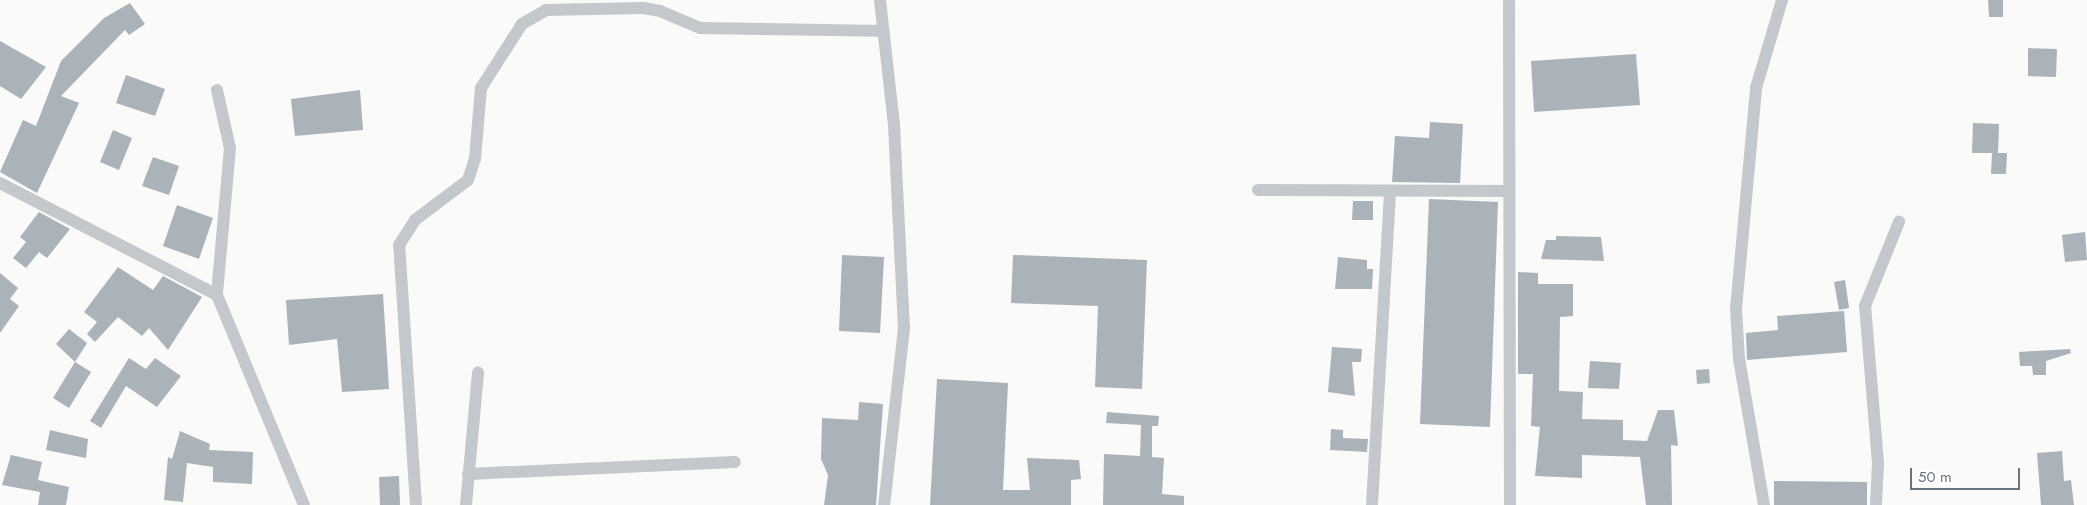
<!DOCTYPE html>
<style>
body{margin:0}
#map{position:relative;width:2087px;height:505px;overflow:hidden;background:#fafaf8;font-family:Jost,sans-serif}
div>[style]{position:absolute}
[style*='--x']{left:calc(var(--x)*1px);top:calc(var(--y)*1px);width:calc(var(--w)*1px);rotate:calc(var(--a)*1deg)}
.building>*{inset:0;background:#aab3b9}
.street>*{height:12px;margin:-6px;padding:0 6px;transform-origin:6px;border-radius:6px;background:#c3c8cc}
span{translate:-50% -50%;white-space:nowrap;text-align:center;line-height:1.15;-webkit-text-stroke:5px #fff;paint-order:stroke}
.scale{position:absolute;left:1910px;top:468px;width:110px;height:22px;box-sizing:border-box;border:2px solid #657683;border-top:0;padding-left:6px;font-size:15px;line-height:18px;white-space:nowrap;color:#657683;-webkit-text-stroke:4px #fff;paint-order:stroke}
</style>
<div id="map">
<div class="building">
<div style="clip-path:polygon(1988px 0,2003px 0,2003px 17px,1989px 17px)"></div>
<div style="clip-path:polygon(130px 3px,145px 24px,129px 35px,125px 30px,61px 96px,79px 103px,37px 193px,0 172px,23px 120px,36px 126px,61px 61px,104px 18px)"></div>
<div style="clip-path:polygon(0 41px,46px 67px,21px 99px,0 86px)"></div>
<div style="clip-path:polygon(2028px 48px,2057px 49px,2056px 77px,2028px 76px)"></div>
<div style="clip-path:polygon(1636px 54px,1640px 105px,1534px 112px,1531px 61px)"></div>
<div style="clip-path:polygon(126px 75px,165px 89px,155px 116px,116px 103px)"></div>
<div style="clip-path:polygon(360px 90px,363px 130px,295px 136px,291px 99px)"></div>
<div style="clip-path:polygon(1430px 122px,1463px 124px,1460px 183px,1392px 182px,1395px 136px,1429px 138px)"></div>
<div style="clip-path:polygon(1973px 123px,1999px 124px,1998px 153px,2007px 153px,2006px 174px,1991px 174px,1992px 153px,1972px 153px)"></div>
<div style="clip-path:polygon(113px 130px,132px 138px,119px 170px,100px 162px)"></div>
<div style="clip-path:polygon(153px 157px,179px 166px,169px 195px,142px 186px)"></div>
<div style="clip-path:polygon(1429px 199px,1498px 202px,1490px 427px,1420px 424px)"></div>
<div style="clip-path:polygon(1353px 201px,1373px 201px,1373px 220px,1352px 220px)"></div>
<div style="clip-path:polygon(177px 205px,213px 218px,199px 259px,163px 246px)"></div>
<div style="clip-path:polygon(39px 212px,70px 229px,47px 258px,39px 252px,26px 268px,13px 258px,26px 242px,20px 237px)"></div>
<div style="clip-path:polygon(2085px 232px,2087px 260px,2065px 262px,2062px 235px)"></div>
<div style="clip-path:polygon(1556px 236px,1601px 237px,1604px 261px,1541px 259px,1546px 240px,1556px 240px)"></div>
<div style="clip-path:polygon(842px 255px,884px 257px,880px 333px,839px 331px)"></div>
<div style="clip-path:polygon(1013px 255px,1147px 260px,1142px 389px,1095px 387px,1098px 306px,1011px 303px)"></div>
<div style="clip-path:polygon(1338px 257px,1367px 260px,1367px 269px,1373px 269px,1372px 289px,1335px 289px)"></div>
<div style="clip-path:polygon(118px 267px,153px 290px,163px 276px,202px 297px,168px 350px,149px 328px,142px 336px,118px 317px,95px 342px,87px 334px,97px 322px,84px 312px)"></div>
<div style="clip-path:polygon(1518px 272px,1538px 273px,1538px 284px,1573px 284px,1573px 316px,1560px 317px,1559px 391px,1583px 392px,1582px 419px,1623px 420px,1623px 440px,1647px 441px,1658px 410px,1674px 410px,1678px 446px,1671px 445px,1672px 505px,1646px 505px,1640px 457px,1582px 455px,1582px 478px,1535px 476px,1540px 427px,1531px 426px,1533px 374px,1518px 374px)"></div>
<div style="clip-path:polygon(0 273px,18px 288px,10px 299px,19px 306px,0 333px)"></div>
<div style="clip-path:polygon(1845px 280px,1849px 308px,1839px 310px,1834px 282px)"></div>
<div style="clip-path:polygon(383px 294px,389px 389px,342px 392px,337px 339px,289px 345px,286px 300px)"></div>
<div style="clip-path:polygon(1844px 311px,1847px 352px,1747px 360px,1746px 333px,1778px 330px,1777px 316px)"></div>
<div style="clip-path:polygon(69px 329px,87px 343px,75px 362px,56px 344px)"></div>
<div style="clip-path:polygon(1332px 347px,1362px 349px,1361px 362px,1352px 362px,1355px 396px,1328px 392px)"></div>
<div style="clip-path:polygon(2070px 349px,2071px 353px,2046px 361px,2046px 375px,2033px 375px,2032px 366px,2020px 366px,2019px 352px)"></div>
<div style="clip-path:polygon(129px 358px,146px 369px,155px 358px,181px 376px,157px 407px,126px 386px,101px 428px,90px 421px)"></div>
<div style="clip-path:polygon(1590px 361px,1621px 363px,1619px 389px,1588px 388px)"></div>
<div style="clip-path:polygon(75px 362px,91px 372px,69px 408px,53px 398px)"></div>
<div style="clip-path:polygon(1709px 369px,1710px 383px,1697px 384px,1696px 370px)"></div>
<div style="clip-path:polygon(937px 379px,1008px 383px,1003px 490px,1030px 490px,1027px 458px,1079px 460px,1081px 479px,1071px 480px,1071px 505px,930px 505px)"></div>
<div style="clip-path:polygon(859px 402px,883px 404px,876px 505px,824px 505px,828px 475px,821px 459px,822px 418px,858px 420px)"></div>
<div style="clip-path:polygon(1107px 412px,1159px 416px,1158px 426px,1152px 426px,1152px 457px,1164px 458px,1162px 494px,1184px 496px,1184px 505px,1103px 505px,1104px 454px,1140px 456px,1141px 425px,1106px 423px)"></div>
<div style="clip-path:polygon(1331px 429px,1343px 430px,1343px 438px,1368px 439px,1367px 452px,1330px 450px)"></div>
<div style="clip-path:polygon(50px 430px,88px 439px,86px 458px,46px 450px)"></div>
<div style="clip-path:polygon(180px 431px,210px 444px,209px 450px,253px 452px,252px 484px,213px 482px,213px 467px,187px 463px,183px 502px,164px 500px,168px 457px,172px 459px)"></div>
<div style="clip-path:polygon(2062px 451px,2064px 481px,2071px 480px,2074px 505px,2041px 505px,2037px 453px)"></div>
<div style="clip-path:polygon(11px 455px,42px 462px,38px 480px,69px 487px,66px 505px,38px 505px,40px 492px,2px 485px)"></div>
<div style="clip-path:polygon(399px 476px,400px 505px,380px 505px,379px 477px)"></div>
<div style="clip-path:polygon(1774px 481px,1867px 482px,1867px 505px,1774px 505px)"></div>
</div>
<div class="street">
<div style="--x:880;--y:0;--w:126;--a:83.6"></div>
<div style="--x:894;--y:125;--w:203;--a:87.2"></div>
<div style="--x:904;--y:328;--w:178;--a:96.4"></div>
<div style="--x:1509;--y:0;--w:505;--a:89.89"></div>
<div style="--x:217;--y:90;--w:59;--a:77.4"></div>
<div style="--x:230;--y:148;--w:148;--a:95.1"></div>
<div style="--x:217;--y:295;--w:227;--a:67.5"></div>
<div style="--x:0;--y:183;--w:244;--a:27.3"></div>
<div style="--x:1258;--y:190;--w:251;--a:0.2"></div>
<div style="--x:468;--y:474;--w:267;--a:-2.6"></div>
<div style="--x:416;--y:505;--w:261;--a:-93.7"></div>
<div style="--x:399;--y:245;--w:30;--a:-57"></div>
<div style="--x:415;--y:220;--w:66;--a:-37"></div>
<div style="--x:468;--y:180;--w:22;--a:-72"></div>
<div style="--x:475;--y:159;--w:71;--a:-85.2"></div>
<div style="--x:481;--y:88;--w:76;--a:-57.4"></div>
<div style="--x:522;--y:24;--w:28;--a:-30"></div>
<div style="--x:546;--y:10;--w:97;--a:-1.2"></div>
<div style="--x:643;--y:8;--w:17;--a:10"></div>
<div style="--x:660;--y:11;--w:43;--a:23"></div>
<div style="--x:700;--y:28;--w:183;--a:0.9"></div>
<div style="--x:466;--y:505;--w:133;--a:-84.8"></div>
<div style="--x:1372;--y:505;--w:315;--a:-86.7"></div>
<div style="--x:1764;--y:505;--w:148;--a:-99.7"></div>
<div style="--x:1739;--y:359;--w:50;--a:-93.4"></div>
<div style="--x:1736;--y:309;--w:222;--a:-84.8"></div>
<div style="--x:1756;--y:88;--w:92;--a:-73.5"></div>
<div style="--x:1876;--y:505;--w:42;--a:-87.3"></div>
<div style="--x:1878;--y:463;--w:158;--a:-94.7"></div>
<div style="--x:1865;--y:306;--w:91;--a:-68"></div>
</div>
<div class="scale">50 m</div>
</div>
